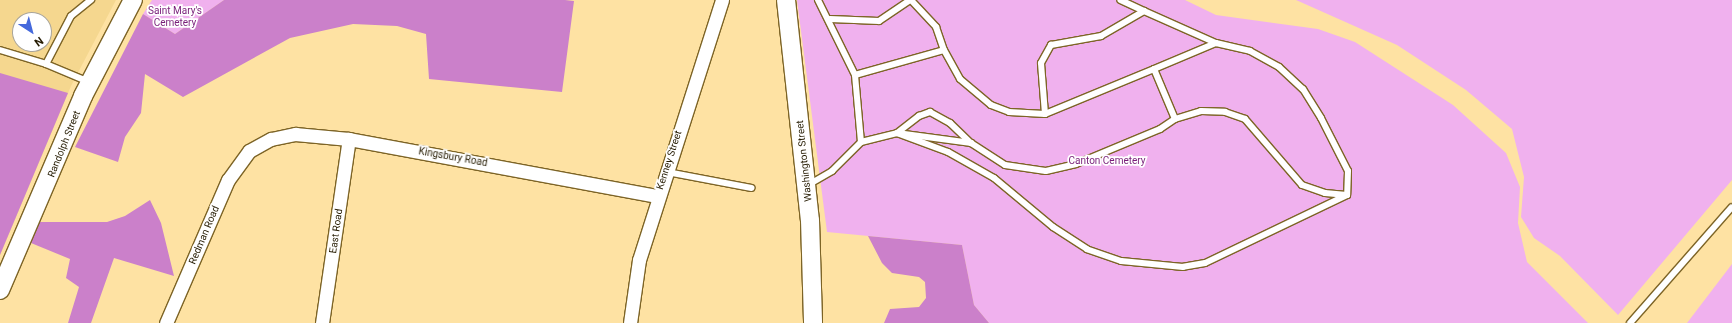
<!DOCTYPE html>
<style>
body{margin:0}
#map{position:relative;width:1732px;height:323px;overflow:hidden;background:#fee2a3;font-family:Roboto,sans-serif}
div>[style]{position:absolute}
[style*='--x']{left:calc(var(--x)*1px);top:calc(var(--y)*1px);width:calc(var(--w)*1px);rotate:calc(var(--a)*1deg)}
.built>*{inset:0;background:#f5d78f}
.green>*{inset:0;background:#f0b1ee}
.forest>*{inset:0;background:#cb80ca}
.roads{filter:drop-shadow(1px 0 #7d6426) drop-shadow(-1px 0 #7d6426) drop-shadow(0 1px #7d6426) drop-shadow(0 -1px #7d6426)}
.service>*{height:6px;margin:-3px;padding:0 3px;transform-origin:3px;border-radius:3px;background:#fff}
.minor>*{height:13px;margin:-6.5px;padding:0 6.5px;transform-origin:6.5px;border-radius:6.5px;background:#fff}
.secondary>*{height:18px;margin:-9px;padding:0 9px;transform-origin:9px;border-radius:9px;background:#fff}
span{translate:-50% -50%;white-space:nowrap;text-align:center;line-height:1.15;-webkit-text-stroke:3.5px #fff;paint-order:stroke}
.park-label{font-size:10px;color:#781e79}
.street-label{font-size:10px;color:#261c03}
.north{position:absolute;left:12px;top:12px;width:40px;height:40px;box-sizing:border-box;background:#fff;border:1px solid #a8a49a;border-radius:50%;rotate:144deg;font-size:11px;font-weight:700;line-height:16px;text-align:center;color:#261c03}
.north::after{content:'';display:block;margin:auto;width:14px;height:18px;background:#4569dc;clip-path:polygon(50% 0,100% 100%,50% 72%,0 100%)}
</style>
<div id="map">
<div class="built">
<div style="clip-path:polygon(evenodd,0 0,116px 0,71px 86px,0 255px,0 0,20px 20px,44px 20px,44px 44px,20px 44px,20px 20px)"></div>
</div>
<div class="green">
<div style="clip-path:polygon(152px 0,224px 0,175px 34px,143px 14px)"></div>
<div style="clip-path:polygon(797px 0,1185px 0,1216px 15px,1318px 29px,1355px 42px,1453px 105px,1506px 153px,1520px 187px,1518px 223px,1527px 262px,1588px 323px,989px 323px,974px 305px,962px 245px,827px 232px)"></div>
<div style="clip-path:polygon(1296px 0,1732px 0,1732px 180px,1618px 315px,1560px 256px,1534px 238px,1521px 217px,1524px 177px,1512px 129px,1466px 90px,1397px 45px)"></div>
<div style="clip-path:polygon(1732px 264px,1732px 323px,1687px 323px)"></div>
</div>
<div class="forest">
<div style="clip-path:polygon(224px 0,565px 0,574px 1px,562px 92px,429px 79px,426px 34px,397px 26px,353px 24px,290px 38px,183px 97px,145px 74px,141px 113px,125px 137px,118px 162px,75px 147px,143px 14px,175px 34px)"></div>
<div style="clip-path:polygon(0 73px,68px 93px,0 255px)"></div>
<div style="clip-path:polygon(150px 200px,161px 223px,174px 276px,114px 258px,91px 323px,68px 323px,79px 287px,66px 278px,70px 259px,31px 243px,39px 222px,107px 222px,125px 216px)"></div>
<div style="clip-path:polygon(868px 236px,962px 245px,974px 305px,989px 323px,884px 323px,890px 309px,919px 307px,926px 298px,925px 282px,919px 277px,892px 273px,882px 263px)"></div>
</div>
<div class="roads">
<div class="service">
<div style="--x:818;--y:0;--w:84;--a:63.7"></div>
<div style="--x:855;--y:75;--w:67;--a:84.9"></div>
<div style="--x:911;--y:0;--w:37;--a:47"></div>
<div style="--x:936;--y:27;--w:24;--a:71"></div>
<div style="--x:1144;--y:11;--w:79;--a:24"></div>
<div style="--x:1216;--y:43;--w:35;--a:13"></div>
<div style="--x:1250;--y:51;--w:33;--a:29"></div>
<div style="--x:1279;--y:67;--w:33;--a:43"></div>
<div style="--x:1303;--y:89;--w:34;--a:58"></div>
<div style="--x:1321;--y:118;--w:59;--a:63"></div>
<div style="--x:1348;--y:171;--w:24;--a:92"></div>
<div style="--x:830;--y:19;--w:49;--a:2.3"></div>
<div style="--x:879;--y:21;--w:37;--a:-34"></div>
<div style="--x:0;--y:50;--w:48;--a:16.9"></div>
<div style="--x:46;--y:64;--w:54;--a:-62.5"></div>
<div style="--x:71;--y:16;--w:26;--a:-39"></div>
<div style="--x:46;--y:64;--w:47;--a:22.7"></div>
<div style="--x:1154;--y:69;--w:67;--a:-22.8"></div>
<div style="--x:855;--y:75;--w:92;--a:-15.7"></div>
<div style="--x:944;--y:50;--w:33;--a:61"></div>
<div style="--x:960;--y:79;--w:40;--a:40"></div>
<div style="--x:991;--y:105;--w:19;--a:21"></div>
<div style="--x:1009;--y:112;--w:36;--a:3"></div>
<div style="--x:1045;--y:114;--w:51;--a:-94.5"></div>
<div style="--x:1041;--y:63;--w:21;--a:-61"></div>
<div style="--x:1051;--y:45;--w:51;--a:-10.2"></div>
<div style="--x:1101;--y:36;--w:50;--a:-30.2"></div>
<div style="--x:1144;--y:11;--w:26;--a:-155"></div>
<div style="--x:1045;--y:114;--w:118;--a:-22.4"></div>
<div style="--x:1154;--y:69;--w:54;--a:67.2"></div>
<div style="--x:897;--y:133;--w:28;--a:-38"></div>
<div style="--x:919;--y:116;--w:12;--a:-20"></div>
<div style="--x:930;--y:112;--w:23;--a:29"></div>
<div style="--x:950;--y:123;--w:29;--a:44"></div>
<div style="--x:667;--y:172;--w:86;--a:10.7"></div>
<div style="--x:808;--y:185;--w:28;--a:-30"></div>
<div style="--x:832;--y:171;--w:41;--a:-45"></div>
<div style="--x:861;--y:142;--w:37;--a:-14"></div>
<div style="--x:897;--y:133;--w:75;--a:7.7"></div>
<div style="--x:971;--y:143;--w:40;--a:32.9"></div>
<div style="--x:1005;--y:165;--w:41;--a:8.3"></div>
<div style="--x:1046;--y:171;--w:31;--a:-13"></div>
<div style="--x:1076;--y:164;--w:91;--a:-22.6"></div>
<div style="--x:1160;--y:129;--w:18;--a:-34"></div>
<div style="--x:1175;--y:119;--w:27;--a:-17"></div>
<div style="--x:1201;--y:111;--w:24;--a:2"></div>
<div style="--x:1225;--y:112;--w:21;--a:19"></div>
<div style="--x:1245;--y:119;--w:87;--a:49.2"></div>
<div style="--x:1302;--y:185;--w:24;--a:19"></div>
<div style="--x:1325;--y:193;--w:22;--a:5"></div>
<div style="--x:1347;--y:195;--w:157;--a:154.4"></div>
<div style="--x:1205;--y:263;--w:22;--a:170"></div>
<div style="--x:1183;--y:267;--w:62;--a:-174.5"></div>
<div style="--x:1121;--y:261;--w:36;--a:-161"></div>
<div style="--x:1087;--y:249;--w:40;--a:-147.1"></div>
<div style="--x:1053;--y:227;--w:77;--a:-140.3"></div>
<div style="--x:994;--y:178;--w:53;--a:-150.5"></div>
<div style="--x:948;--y:152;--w:54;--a:-159.6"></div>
<div style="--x:1630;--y:323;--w:154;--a:-48.7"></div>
</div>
<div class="minor">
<div style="--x:166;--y:323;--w:156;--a:-66.6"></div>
<div style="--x:228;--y:180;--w:36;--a:-54"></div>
<div style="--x:249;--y:151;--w:25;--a:-29"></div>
<div style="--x:271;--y:139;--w:25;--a:-12"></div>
<div style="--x:295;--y:134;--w:54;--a:5.3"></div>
<div style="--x:349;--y:139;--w:314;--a:10.5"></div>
<div style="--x:322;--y:323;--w:186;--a:-81.7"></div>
<div style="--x:630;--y:323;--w:64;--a:-81.9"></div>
<div style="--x:639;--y:260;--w:273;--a:-72.3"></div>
</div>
<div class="secondary">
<div style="--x:786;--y:0;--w:221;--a:83.8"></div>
<div style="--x:810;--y:220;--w:103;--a:88.3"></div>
<div style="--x:0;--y:290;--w:211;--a:-66.8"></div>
<div style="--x:83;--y:96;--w:108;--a:-62.5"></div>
</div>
</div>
<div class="park-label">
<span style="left:175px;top:16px">Saint Mary's<br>Cemetery</span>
<span style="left:1107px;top:161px">Canton Cemetery</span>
</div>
<div class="street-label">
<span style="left:64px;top:144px;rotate:-68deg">Randolph Street</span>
<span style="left:453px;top:157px;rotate:10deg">Kingsbury Road</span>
<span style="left:669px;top:160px;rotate:-72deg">Kenney Street</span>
<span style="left:804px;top:161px;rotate:-96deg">Washington Street</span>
<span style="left:336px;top:231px;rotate:-82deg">East Road</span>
<span style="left:204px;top:235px;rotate:-67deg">Redman Road</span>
</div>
<div class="north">N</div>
</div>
